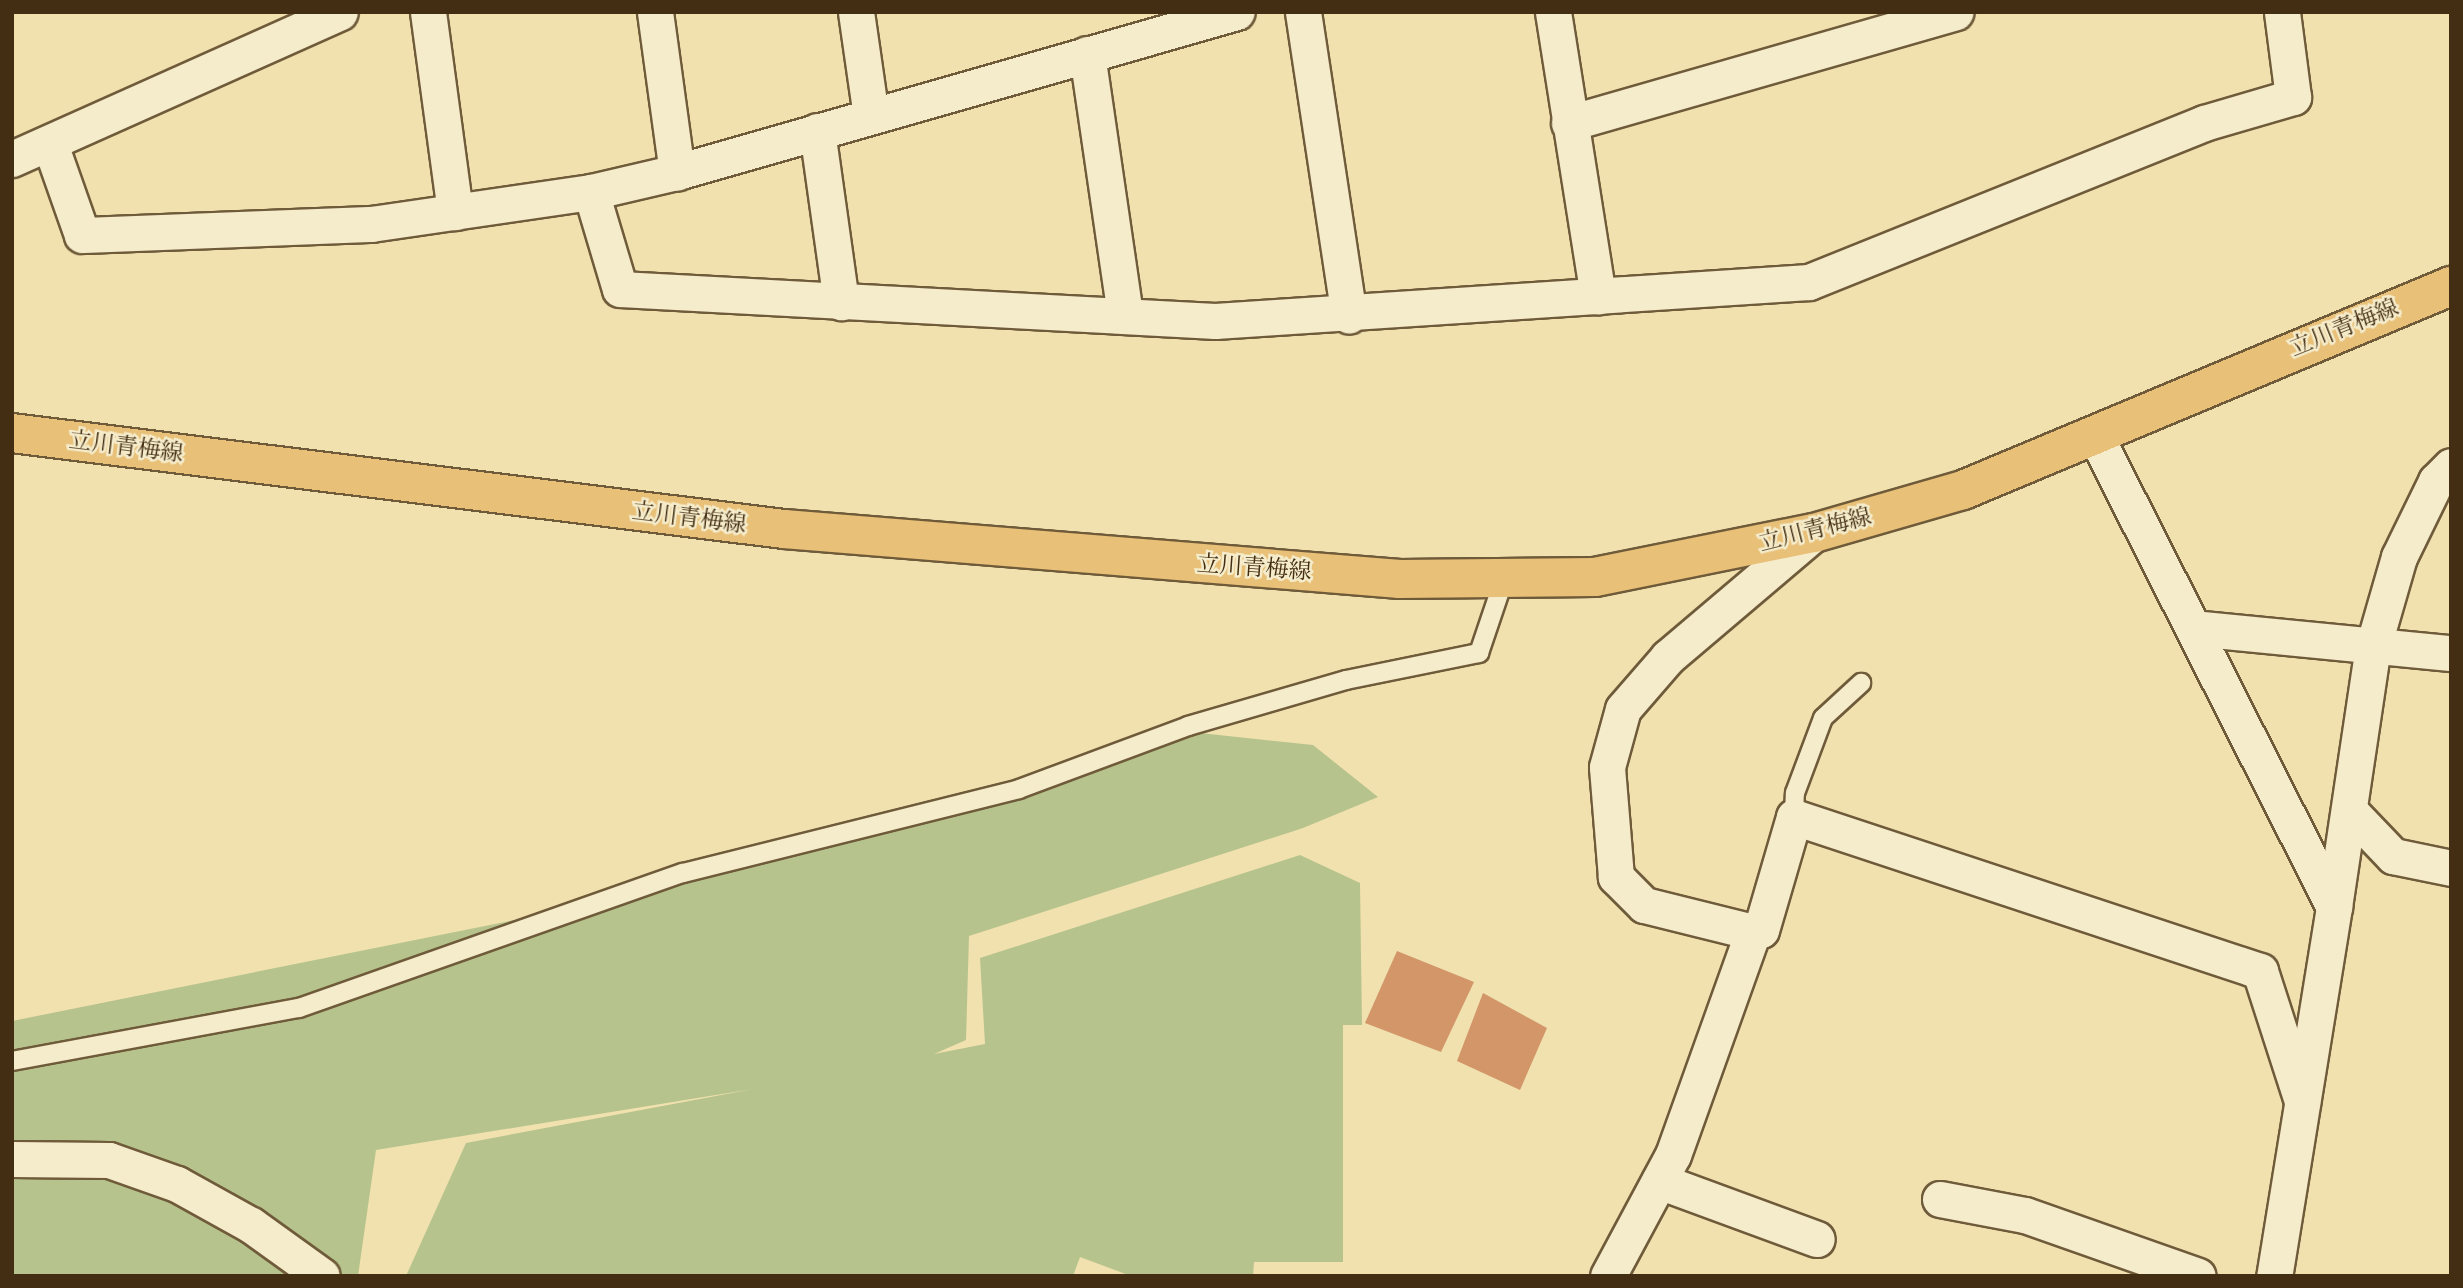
<!DOCTYPE html>
<meta charset="utf-8">
<style>
body{margin:0}
#map{position:relative;width:2463px;height:1288px;overflow:hidden;background:#f0e1af;font-family:"IM FELL Double Pica","Noto Serif JP",serif}
div>[style]{position:absolute}
[style*='--x']{left:calc(var(--x)*1px);top:calc(var(--y)*1px);width:calc(var(--w)*1px);rotate:calc(var(--a)*1deg)}
.green>*{inset:0;background:#b7c38c}
.building>*{inset:0;background:#d39669}
.roads{filter:drop-shadow(2px 0 #6f5b3a) drop-shadow(-2px 0 #6f5b3a) drop-shadow(0 2px #6f5b3a) drop-shadow(0 -2px #6f5b3a)}
.service>*{height:18px;margin:-9px;padding:0 9px;transform-origin:9px;border-radius:9px;background:#f5eccb}
.minor>*{height:35px;margin:-17.5px;padding:0 17.5px;transform-origin:17.5px;border-radius:17.5px;background:#f5eccb}
.primary>*{height:38px;margin:-19px;padding:0 19px;transform-origin:19px;border-radius:19px;background:#e8c078}
span{translate:-50% -50%;white-space:nowrap;text-align:center;line-height:1.15;-webkit-text-stroke:5px #f5eccb;paint-order:stroke}
.street-label{font-size:23px;color:#442e13}
.frame{position:absolute;inset:0;border:14px solid #442e13;pointer-events:none}
</style>
<div id="map">
<div class="green">
<div style="clip-path:polygon(1200px 733px,1313px 745px,1378px 797px,1303px 828px,969px 936px,966px 1040px,934px 1054px,985px 1044px,980px 958px,1300px 855px,1360px 883px,1362px 1025px,1343px 1025px,1343px 1262px,1254px 1262px,1253px 1276px,1131px 1276px,1080px 1257px,1073px 1276px,406px 1276px,466px 1143px,753px 1089px,376px 1150px,358px 1276px,12px 1276px,12px 1021px,644px 894px,1022px 797px)"></div>
</div>
<div class="building">
<div style="clip-path:polygon(1397px 951px,1474px 982px,1441px 1052px,1365px 1023px)"></div>
<div style="clip-path:polygon(1483px 993px,1547px 1028px,1520px 1090px,1457px 1061px)"></div>
</div>
<div class="roads">
<div class="service">
<div style="--x:1794;--y:817;--w:24;--a:-88"></div>
<div style="--x:1795;--y:793;--w:80;--a:-69.5"></div>
<div style="--x:1823;--y:718;--w:52;--a:-42.6"></div>
<div style="--x:12;--y:1061;--w:292;--a:-10.5"></div>
<div style="--x:299;--y:1008;--w:407;--a:-19.4"></div>
<div style="--x:683;--y:873;--w:346;--a:-14"></div>
<div style="--x:1019;--y:789;--w:180;--a:-20.4"></div>
<div style="--x:1188;--y:726;--w:165;--a:-16.2"></div>
<div style="--x:1346;--y:680;--w:136;--a:-11.5"></div>
<div style="--x:1479;--y:653;--w:75;--a:-71.3"></div>
</div>
<div class="minor">
<div style="--x:428;--y:12;--w:202;--a:82.3"></div>
<div style="--x:655;--y:12;--w:162;--a:82.2"></div>
<div style="--x:856;--y:12;--w:105;--a:81.8"></div>
<div style="--x:1303;--y:12;--w:307;--a:81.4"></div>
<div style="--x:1553;--y:12;--w:288;--a:81"></div>
<div style="--x:1087;--y:54;--w:264;--a:81.7"></div>
<div style="--x:1569;--y:123;--w:402;--a:-16"></div>
<div style="--x:817;--y:131;--w:173;--a:82"></div>
<div style="--x:50;--y:144;--w:96;--a:70.6"></div>
<div style="--x:82;--y:235;--w:289;--a:-2.2"></div>
<div style="--x:371;--y:224;--w:222;--a:-8.3"></div>
<div style="--x:591;--y:192;--w:88;--a:-13.1"></div>
<div style="--x:677;--y:172;--w:582;--a:-15.95"></div>
<div style="--x:12;--y:159;--w:359;--a:-24.1"></div>
<div style="--x:591;--y:192;--w:101;--a:73.4"></div>
<div style="--x:620;--y:289;--w:596;--a:3.08"></div>
<div style="--x:1215;--y:321;--w:595;--a:-3.76"></div>
<div style="--x:1809;--y:282;--w:426;--a:-21.9"></div>
<div style="--x:2204;--y:123;--w:93;--a:-16.3"></div>
<div style="--x:2293;--y:97;--w:86;--a:-97.4"></div>
<div style="--x:2095;--y:435;--w:529;--a:63.14"></div>
<div style="--x:2334;--y:907;--w:374;--a:99.2"></div>
<div style="--x:2194;--y:628;--w:258;--a:5.6"></div>
<div style="--x:2349;--y:810;--w:64;--a:46.3"></div>
<div style="--x:2393;--y:856;--w:59;--a:11.7"></div>
<div style="--x:2334;--y:907;--w:263;--a:-81.5"></div>
<div style="--x:2373;--y:647;--w:94;--a:-73.9"></div>
<div style="--x:2399;--y:557;--w:85;--a:-64"></div>
<div style="--x:2436;--y:481;--w:21;--a:-45"></div>
<div style="--x:1753;--y:932;--w:8;--a:-14"></div>
<div style="--x:1761;--y:930;--w:118;--a:-73.7"></div>
<div style="--x:1794;--y:817;--w:491;--a:18.3"></div>
<div style="--x:2260;--y:971;--w:137;--a:72.1"></div>
<div style="--x:12;--y:1159;--w:97;--a:0.6"></div>
<div style="--x:109;--y:1160;--w:72;--a:19.4"></div>
<div style="--x:177;--y:1184;--w:85;--a:29"></div>
<div style="--x:251;--y:1225;--w:87;--a:35.7"></div>
<div style="--x:1659;--y:1181;--w:168;--a:20.2"></div>
<div style="--x:1940;--y:1199;--w:86;--a:10.7"></div>
<div style="--x:2025;--y:1215;--w:183;--a:19.4"></div>
<div style="--x:1608;--y:1276;--w:137;--a:-61.8"></div>
<div style="--x:1673;--y:1155;--w:237;--a:-70.3"></div>
<div style="--x:1753;--y:932;--w:112;--a:-166.1"></div>
<div style="--x:1644;--y:905;--w:40;--a:-135"></div>
<div style="--x:1616;--y:877;--w:110;--a:-94.7"></div>
<div style="--x:1607;--y:767;--w:60;--a:-74.6"></div>
<div style="--x:1623;--y:709;--w:69;--a:-49.1"></div>
<div style="--x:1668;--y:657;--w:192;--a:-40.3"></div>
</div>
<div class="primary">
<div style="--x:12;--y:433;--w:778;--a:7.09"></div>
<div style="--x:784;--y:529;--w:618;--a:4.64"></div>
<div style="--x:1400;--y:579;--w:195;--a:-0.6"></div>
<div style="--x:1595;--y:577;--w:223;--a:-11.4"></div>
<div style="--x:1814;--y:533;--w:155;--a:-16.1"></div>
<div style="--x:1963;--y:490;--w:529;--a:-22.69"></div>
</div>
</div>
<div class="street-label">
<span style="left:2344px;top:328px;rotate:-22deg">立川青梅線</span>
<span style="left:126px;top:447px;rotate:7deg">立川青梅線</span>
<span style="left:689px;top:518px;rotate:7deg">立川青梅線</span>
<span style="left:1815px;top:530px;rotate:-14deg">立川青梅線</span>
<span style="left:1254px;top:568px;rotate:4deg">立川青梅線</span>
</div>
<div class="frame"></div>
</div>
